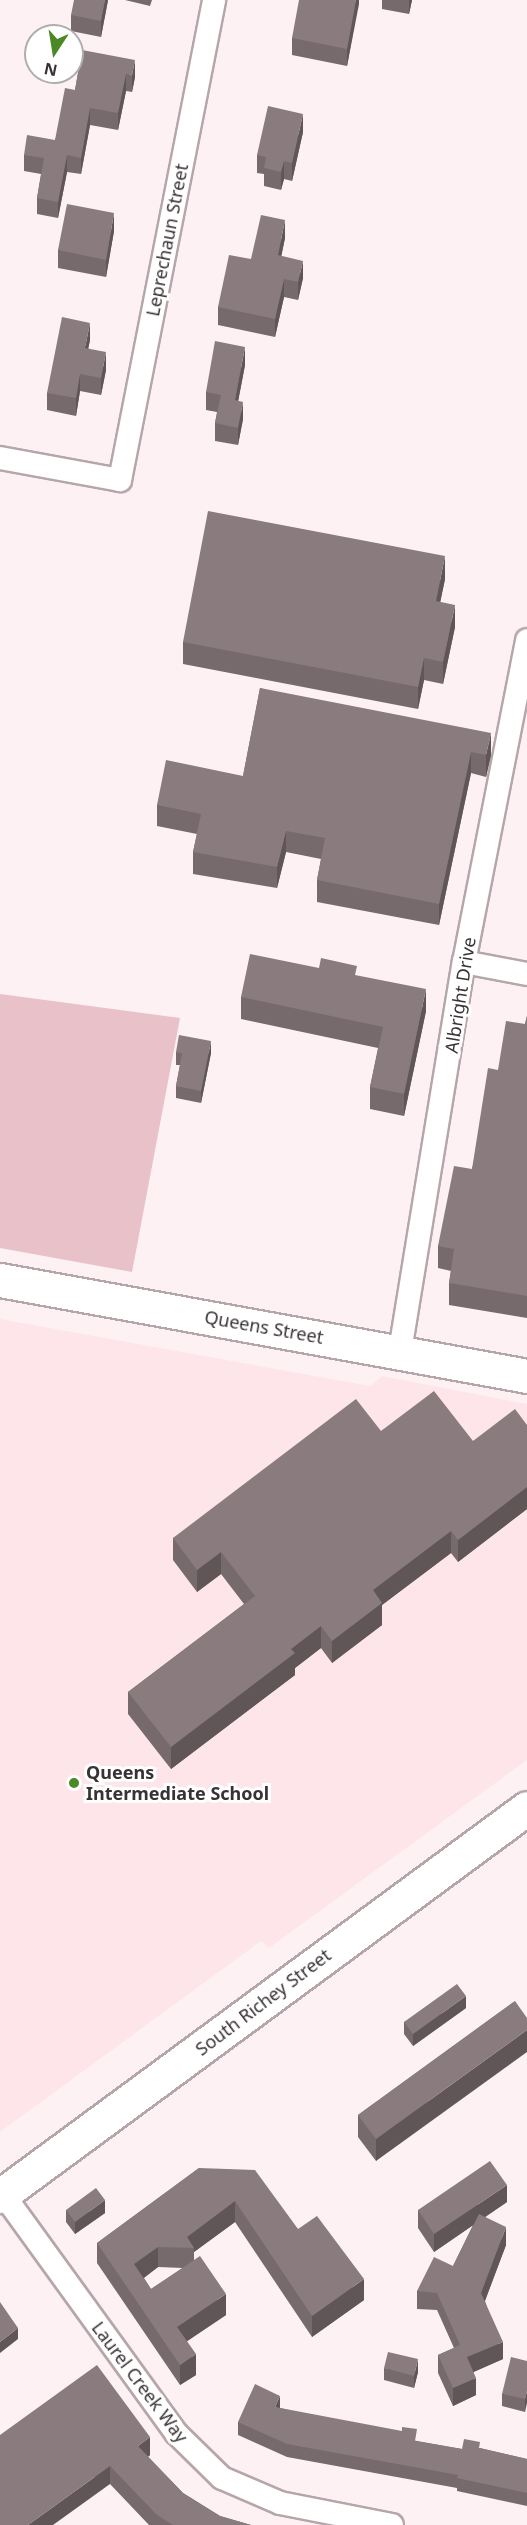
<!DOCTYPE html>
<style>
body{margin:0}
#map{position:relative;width:527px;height:2525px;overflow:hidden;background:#fef1f4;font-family:"Noto Sans",sans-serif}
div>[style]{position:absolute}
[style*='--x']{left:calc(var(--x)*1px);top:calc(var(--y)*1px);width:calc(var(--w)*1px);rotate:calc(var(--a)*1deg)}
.built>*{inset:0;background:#fee5ea}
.green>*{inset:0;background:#e8c1c9}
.roads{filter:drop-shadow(2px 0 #b6a6a9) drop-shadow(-2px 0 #b6a6a9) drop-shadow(0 2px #b6a6a9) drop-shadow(0 -2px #b6a6a9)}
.street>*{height:22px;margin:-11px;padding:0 11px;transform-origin:11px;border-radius:11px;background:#fff}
.secondary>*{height:33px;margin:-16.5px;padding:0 16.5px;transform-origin:16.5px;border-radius:16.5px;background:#fff}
.wall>*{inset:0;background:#766a6c}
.shaded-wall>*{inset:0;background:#605658}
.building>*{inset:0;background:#897b7e}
.dots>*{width:16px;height:16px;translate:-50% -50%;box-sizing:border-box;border:3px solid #fff;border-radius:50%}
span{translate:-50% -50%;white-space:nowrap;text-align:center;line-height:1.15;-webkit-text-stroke:6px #fff;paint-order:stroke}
.street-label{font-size:18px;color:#383233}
.poi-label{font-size:18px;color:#383233;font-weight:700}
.left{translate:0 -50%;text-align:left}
.north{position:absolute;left:24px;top:24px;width:60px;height:60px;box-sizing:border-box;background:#fff;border:2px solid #afadad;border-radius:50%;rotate:192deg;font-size:16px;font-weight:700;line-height:24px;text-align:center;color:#383233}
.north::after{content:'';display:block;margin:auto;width:21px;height:27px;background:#4b8826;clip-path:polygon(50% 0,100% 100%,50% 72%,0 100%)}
</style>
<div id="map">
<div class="built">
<div style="clip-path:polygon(0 1319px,370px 1386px,382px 1376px,527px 1404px,527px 1760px,269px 1948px,261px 1941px,0 2132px)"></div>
</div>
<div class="green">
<div style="clip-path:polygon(0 994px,180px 1018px,132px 1272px,0 1248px)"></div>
</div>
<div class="roads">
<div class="street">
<div style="--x:0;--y:458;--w:122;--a:10.4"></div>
<div style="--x:120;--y:480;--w:489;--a:-78.9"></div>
<div style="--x:464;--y:962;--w:64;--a:10.8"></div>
<div style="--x:400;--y:1351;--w:394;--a:-80.7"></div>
<div style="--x:464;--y:962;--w:328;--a:-78.9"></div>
<div style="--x:3;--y:2194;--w:295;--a:54.1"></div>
<div style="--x:176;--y:2433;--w:64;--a:44.4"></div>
<div style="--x:222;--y:2478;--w:63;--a:23.3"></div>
<div style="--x:280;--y:2503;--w:114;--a:11.1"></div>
</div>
<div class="secondary">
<div style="--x:0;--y:1280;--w:536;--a:10.32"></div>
<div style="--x:0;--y:2196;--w:654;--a:-36.36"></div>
</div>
</div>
<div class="wall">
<div style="clip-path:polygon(108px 0,101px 37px,71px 31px,71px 15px)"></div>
<div style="clip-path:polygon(125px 0,152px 0,150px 6px)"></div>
<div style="clip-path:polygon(359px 0,347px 66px,292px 55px,292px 38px)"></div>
<div style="clip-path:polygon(382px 0,412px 0,409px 14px,382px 9px)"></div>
<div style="clip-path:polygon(82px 50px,135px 77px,132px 92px,126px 91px,118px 130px,90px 125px,81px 174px,67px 172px,58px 218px,37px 214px,37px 198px,41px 174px,24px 171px,24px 155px,55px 140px,75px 90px)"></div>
<div style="clip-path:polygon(303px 132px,292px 181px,284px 179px,281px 190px,264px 186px,264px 174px,257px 173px,257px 155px)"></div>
<div style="clip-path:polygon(114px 231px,106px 277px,58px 268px,58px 250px)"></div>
<div style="clip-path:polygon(285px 238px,281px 256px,303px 278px,298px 300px,284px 297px,275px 337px,218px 325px,218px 307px,251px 259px)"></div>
<div style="clip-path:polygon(90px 340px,88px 348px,106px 370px,101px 395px,80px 391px,76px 416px,47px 410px,47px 393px)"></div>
<div style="clip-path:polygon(245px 365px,238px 401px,243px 419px,238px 445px,215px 441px,215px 423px,217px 412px,206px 410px,206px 392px)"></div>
<div style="clip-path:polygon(445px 579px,440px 602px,455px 627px,443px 684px,424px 680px,418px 709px,183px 664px,183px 642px)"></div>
<div style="clip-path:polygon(260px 688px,491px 755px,486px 777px,471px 773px,439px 925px,317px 902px,317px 880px,321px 859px,286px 852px,277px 888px,193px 874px,193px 852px,197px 834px,157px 826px,157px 805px,243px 776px)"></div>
<div style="clip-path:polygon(319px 968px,426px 1011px,404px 1116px,370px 1109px,370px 1087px,378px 1048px,241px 1019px,241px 997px)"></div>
<div style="clip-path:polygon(527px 1016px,527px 1318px,449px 1305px,449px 1283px,451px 1271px,438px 1268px,438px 1246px,472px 1169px,498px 1070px,525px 1024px)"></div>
<div style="clip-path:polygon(176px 1052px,211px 1053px,201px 1103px,176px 1098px,176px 1086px,180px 1065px,176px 1065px)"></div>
<div style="clip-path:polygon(527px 1425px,527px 1509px,458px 1562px,451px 1553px,382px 1605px,382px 1625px,332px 1663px,321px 1648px,295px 1668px,295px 1675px,171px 1769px,128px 1714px,128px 1692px,244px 1604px,221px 1574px,197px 1592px,173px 1560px,173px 1538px,381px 1431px,473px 1441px)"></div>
<div style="clip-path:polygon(515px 2001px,376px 2161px,358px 2137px,358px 2115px)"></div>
<div style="clip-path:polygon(466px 2008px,413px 2046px,404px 2034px,404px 2022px)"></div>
<div style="clip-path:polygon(evenodd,199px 2168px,298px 2229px,364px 2300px,312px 2337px,235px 2222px,194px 2252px,194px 2261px,226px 2315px,187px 2341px,196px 2375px,180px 2385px,97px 2263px,97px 2243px,199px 2168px,158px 2267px,183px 2268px,151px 2289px,144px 2278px,158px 2267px)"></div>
<div style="clip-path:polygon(507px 2202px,485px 2217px,506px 2245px,485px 2301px,503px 2359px,473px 2372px,476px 2395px,453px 2406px,438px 2373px,438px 2355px,454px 2348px,437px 2310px,417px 2309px,417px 2291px,453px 2266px,473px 2225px,434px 2252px,418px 2228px,418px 2210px)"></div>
<div style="clip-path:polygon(66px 2210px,105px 2213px,75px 2234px,66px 2222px)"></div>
<div style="clip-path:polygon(527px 2361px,525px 2412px,502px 2406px,502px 2394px)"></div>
<div style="clip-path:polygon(384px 2368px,418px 2372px,414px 2388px,384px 2380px)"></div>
<div style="clip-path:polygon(280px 2408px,417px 2441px,462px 2449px,480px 2448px,527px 2459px,527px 2506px,457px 2491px,457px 2488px,287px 2457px,238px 2435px,238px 2422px)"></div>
<div style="clip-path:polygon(0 2435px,150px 2455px,148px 2457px,183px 2493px,220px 2516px,251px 2525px,149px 2525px,110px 2484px)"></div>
</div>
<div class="shaded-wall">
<div style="clip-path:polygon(105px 0,108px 0,101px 37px,101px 21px)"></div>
<div style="clip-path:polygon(356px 0,359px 0,359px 4px,347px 66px,347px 49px)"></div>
<div style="clip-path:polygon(409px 0,412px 0,409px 14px)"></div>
<div style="clip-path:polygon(135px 60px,135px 77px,132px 92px,132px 75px)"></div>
<div style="clip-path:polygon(126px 74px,126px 91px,118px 130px,118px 113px)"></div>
<div style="clip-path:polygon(90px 108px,90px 125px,81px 174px,81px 158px)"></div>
<div style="clip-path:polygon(303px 114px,303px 132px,292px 181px,292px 163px)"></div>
<div style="clip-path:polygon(67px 155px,67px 172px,58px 218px,58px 202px)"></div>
<div style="clip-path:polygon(284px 161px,284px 179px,281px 190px,281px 172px)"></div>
<div style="clip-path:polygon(114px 213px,114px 231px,106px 277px,106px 260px)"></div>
<div style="clip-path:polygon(285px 220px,285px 238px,278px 273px,278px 255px)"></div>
<div style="clip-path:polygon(303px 261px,303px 278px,298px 300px,298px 282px)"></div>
<div style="clip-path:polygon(284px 279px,284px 297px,275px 337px,275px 319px)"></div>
<div style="clip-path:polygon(90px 323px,90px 340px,85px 365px,85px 348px)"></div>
<div style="clip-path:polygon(245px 347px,245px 365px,235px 418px,235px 400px)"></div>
<div style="clip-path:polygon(106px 352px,106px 370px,101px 395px,101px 378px)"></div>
<div style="clip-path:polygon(80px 374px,80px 391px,76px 416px,76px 398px)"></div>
<div style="clip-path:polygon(243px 402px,243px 419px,238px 445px,238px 428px)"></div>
<div style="clip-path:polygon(445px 556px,445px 579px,436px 623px,436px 601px)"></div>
<div style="clip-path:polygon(455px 605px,455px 627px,443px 684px,443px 662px)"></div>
<div style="clip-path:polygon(424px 658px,424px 680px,418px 709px,418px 687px)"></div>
<div style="clip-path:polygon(491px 733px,491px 755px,486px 777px,486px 755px)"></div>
<div style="clip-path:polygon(471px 752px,471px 773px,439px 925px,439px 904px)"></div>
<div style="clip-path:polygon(286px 831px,286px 852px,277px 888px,277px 867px)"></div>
<div style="clip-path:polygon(426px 989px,426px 1011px,404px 1116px,404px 1094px)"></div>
<div style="clip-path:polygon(211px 1041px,211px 1053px,201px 1103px,201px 1091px)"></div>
<div style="clip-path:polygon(527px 1487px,527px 1509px,458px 1562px,458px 1540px)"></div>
<div style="clip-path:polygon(451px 1531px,451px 1553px,382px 1605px,382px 1625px,332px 1663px,332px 1641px,373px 1590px)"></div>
<div style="clip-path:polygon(221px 1552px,221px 1574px,197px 1592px,197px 1570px)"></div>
<div style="clip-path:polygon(321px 1626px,321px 1648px,295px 1668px,295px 1675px,171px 1769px,171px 1747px,291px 1649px)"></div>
<div style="clip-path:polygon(466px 1996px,466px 2008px,413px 2046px,413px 2034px)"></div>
<div style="clip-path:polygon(527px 2030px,527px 2052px,376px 2161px,376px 2139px)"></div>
<div style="clip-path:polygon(507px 2185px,507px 2202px,434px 2252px,434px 2234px)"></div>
<div style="clip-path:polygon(105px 2200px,105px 2213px,75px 2234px,75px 2222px)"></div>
<div style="clip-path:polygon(235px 2201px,235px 2222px,194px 2252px,194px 2248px,187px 2237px)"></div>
<div style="clip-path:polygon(506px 2227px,506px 2245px,481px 2311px,481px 2293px)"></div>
<div style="clip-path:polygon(158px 2247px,158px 2267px,134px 2285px,134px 2264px)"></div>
<div style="clip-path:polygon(364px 2279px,364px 2300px,312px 2337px,312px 2316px)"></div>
<div style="clip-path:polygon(226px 2294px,226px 2315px,177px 2348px,177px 2327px)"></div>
<div style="clip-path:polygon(18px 2328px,18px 2339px,0 2353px,0 2342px)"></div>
<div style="clip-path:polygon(503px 2342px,503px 2359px,467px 2375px,467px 2357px)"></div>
<div style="clip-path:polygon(196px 2354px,196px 2375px,180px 2385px,180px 2365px)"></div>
<div style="clip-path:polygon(418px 2359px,418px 2372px,414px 2388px,414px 2376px)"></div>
<div style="clip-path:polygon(476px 2378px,476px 2395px,453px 2406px,453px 2388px)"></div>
<div style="clip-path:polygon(527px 2391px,527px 2403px,525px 2412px,525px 2399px)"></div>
<div style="clip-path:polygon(280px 2396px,280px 2409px,275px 2407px)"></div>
<div style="clip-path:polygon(150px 2437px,150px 2455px,138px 2464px,138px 2446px)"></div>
<div style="clip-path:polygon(110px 2466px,110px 2484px,53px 2525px,28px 2525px)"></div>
</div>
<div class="building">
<div style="clip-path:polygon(74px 0,105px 0,101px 21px,71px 15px)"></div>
<div style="clip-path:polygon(299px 0,356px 0,347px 49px,292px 38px)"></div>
<div style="clip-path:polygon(82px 50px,135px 60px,132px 75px,126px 74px,118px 113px,90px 108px,81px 158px,67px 155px,58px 202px,37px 198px,44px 158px,24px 155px,27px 135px,55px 140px,65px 88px,75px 90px)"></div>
<div style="clip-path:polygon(268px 106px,303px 114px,292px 163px,284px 161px,281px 172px,264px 168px,266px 157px,257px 155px)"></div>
<div style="clip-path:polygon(67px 204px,114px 213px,106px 260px,58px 250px)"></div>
<div style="clip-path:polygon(261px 215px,285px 220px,278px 255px,303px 261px,298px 282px,284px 279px,275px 319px,218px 307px,229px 255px,251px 259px)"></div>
<div style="clip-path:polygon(62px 317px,90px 323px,85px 348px,106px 352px,101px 378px,80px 374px,76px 398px,47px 393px)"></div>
<div style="clip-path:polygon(215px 341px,245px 347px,235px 400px,243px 402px,238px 428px,215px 423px,221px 395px,206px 392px)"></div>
<div style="clip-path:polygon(208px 511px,445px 556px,436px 601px,455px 605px,443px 662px,424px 658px,418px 687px,183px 642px)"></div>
<div style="clip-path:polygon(260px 688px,491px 733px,486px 755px,471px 752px,439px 904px,317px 880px,325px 838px,286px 831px,277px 867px,193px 852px,201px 814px,157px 805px,166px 760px,243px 776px)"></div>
<div style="clip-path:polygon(250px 954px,319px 968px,321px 958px,357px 966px,355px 975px,426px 989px,404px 1094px,370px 1087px,383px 1027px,241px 997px)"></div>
<div style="clip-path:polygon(527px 1016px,527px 1296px,449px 1283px,454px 1249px,438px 1246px,454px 1166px,472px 1169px,488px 1068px,498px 1070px,506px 1021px,525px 1024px)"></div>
<div style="clip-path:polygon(179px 1035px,211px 1041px,201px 1091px,176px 1086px,182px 1053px,176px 1052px)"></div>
<div style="clip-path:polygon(434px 1391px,473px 1441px,515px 1409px,527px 1425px,527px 1487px,458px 1540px,451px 1531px,373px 1590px,382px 1603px,332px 1641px,321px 1626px,291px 1649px,295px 1653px,171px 1747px,128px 1692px,255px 1596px,221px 1552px,197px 1570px,173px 1538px,356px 1399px,381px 1431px)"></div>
<div style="clip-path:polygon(457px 1984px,466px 1996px,413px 2034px,404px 2022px)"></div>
<div style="clip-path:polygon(515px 2001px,527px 2018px,527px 2030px,376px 2139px,358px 2115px)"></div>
<div style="clip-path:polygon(490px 2161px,507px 2185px,434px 2234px,418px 2210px)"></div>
<div style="clip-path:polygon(199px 2168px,255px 2170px,298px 2229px,317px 2216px,364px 2279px,312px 2316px,235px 2201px,187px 2237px,194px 2248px,158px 2247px,134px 2264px,151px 2289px,200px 2256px,226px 2294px,177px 2327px,196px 2354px,180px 2365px,97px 2243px)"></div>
<div style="clip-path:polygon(96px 2188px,105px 2200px,75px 2222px,66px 2210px)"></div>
<div style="clip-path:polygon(479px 2214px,506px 2227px,481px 2293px,503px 2342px,467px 2357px,476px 2378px,453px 2388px,438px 2355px,460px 2345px,437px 2293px,417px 2291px,434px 2257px,453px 2266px)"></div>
<div style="clip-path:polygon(0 2302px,18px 2328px,0 2342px)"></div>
<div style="clip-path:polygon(388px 2352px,418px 2359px,414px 2376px,384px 2368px)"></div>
<div style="clip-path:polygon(511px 2357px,527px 2361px,527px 2391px,525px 2399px,502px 2394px)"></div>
<div style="clip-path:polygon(97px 2365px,150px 2437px,138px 2446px,183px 2493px,220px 2516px,251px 2525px,173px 2525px,157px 2515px,110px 2466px,28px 2525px,0 2525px,0 2435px)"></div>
<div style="clip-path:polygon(255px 2384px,280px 2396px,275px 2407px,402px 2431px,402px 2427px,417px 2429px,415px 2441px,462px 2449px,464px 2439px,480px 2442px,479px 2448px,527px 2459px,527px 2493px,457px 2478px,458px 2475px,287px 2444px,238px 2422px)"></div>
</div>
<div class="dots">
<div style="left:74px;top:1783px;background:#4b8826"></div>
</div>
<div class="street-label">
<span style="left:167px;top:240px;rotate:-79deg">Leprechaun Street</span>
<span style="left:460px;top:995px;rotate:-81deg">Albright Drive</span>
<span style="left:264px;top:1327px;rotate:10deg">Queens Street</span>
<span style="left:263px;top:2002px;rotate:-37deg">South Richey Street</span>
<span style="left:140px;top:2382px;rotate:53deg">Laurel Creek Way</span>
</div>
<div class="poi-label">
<span class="left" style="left:86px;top:1783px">Queens<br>Intermediate School</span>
</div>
<div class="north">N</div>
</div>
